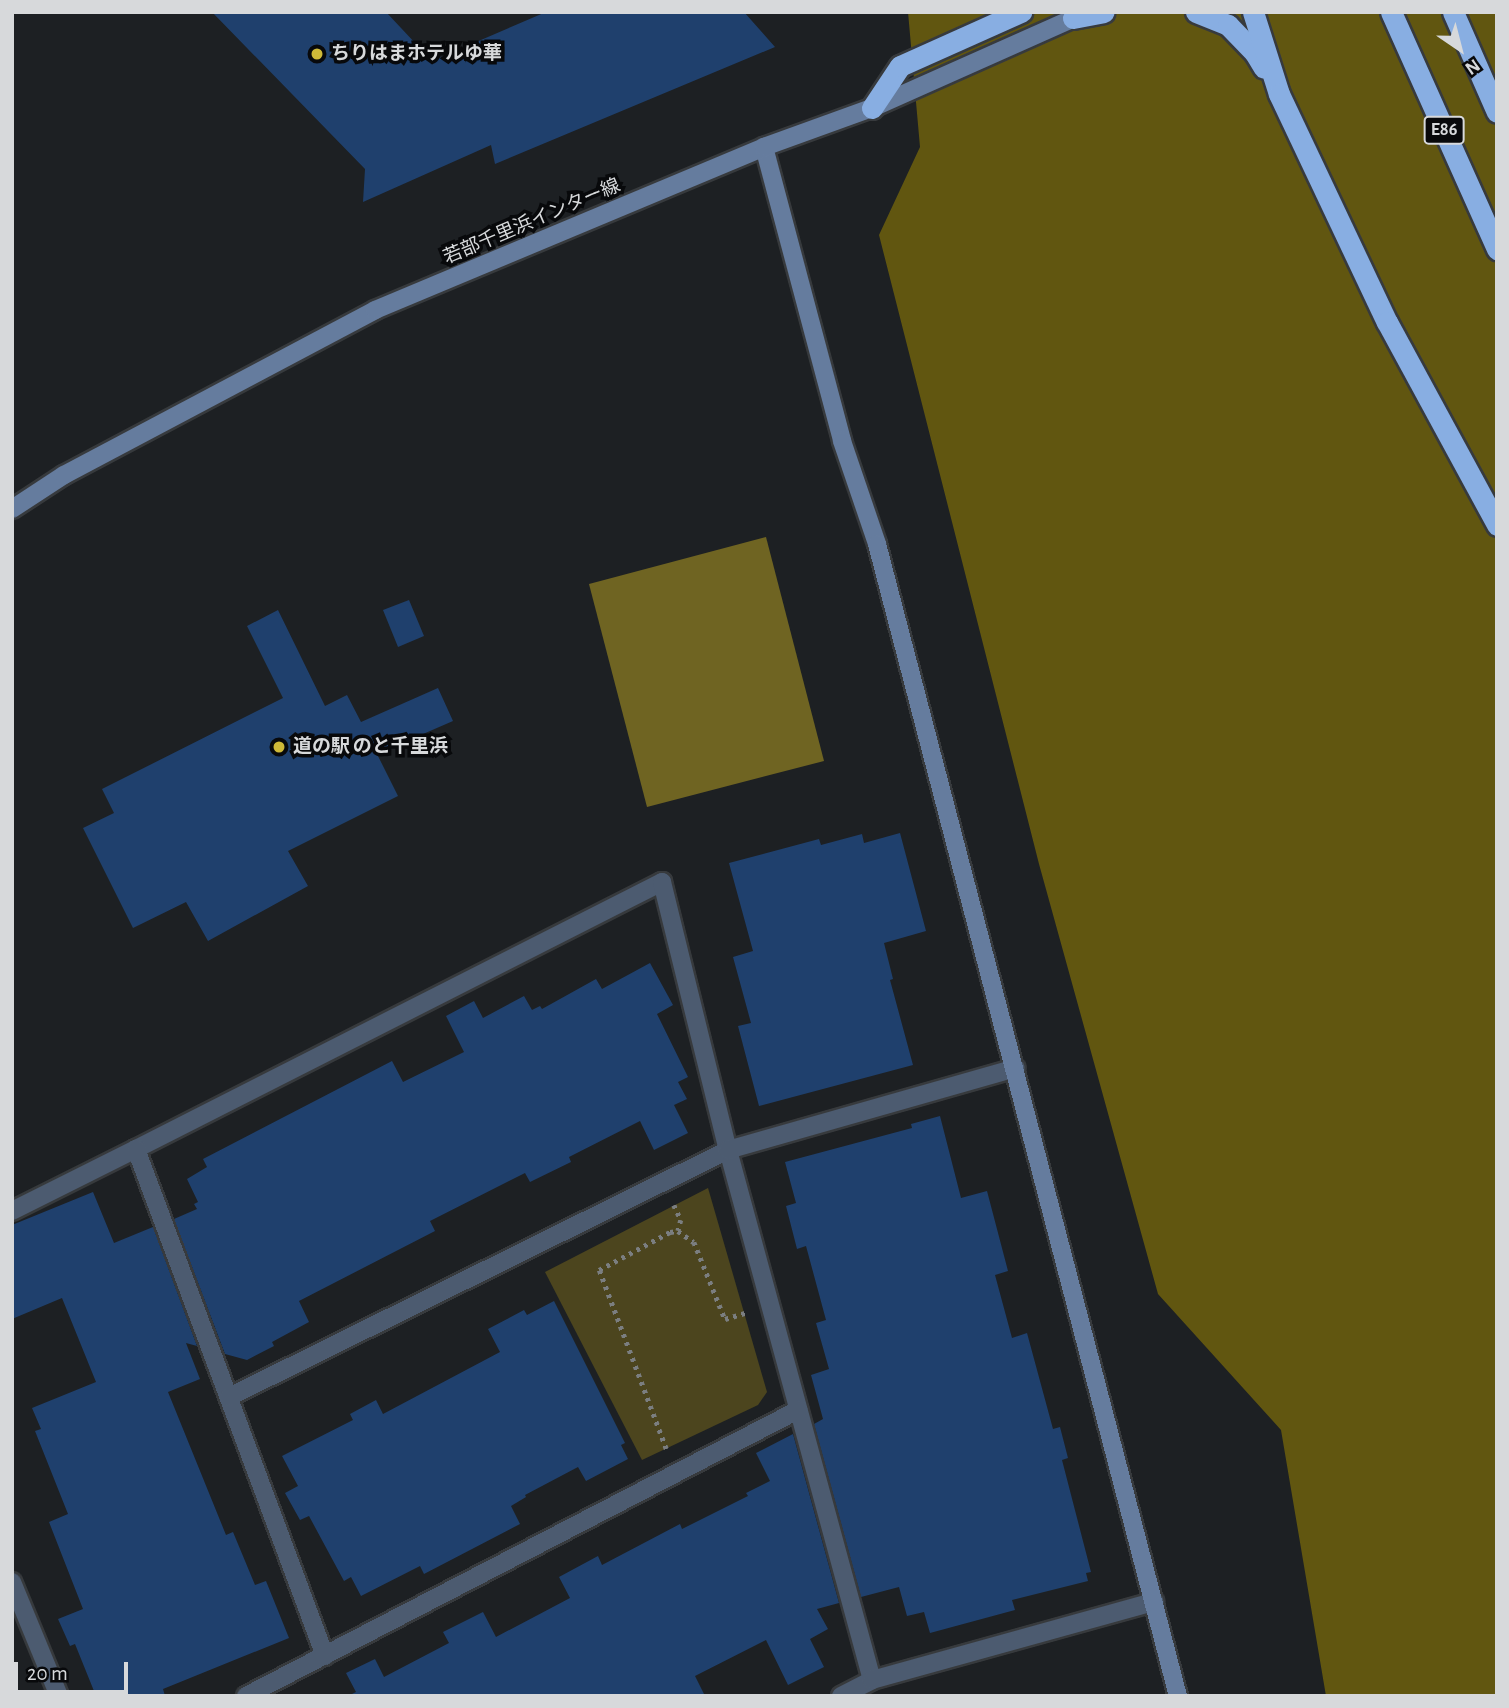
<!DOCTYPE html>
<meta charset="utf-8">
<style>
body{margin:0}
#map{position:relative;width:1509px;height:1708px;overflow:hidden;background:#1d2023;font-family:"Alegreya Sans","Noto Sans JP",sans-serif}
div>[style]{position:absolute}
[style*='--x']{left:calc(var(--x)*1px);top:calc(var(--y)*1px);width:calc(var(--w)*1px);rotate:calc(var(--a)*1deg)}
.green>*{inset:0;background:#4c451e}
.forest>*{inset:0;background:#615610}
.water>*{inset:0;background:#6f6422}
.building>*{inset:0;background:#1f406d}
.path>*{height:4.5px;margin-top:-2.25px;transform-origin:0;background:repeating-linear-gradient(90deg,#7b7e80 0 3.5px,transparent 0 8.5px)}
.roads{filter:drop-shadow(2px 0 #373a3d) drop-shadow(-2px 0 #373a3d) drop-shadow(0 2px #373a3d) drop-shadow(0 -2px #373a3d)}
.street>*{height:18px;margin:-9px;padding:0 9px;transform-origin:9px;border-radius:9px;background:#4c5b70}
.secondary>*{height:18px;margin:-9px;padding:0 9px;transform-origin:9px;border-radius:9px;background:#657c9e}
.highway>*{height:21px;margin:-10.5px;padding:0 10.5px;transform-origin:10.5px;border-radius:10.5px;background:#88aee2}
.dots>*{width:19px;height:19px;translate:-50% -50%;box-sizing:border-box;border:4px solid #08090b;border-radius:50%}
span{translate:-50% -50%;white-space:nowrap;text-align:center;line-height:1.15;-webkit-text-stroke:7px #08090b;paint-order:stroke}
.shield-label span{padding:2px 5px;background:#08090b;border:2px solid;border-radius:5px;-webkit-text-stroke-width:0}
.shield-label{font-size:18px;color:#d7d9db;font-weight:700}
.poi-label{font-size:19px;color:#d7d9db;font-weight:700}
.left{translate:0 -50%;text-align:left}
.street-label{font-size:19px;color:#d7d9db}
.frame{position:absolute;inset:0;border:14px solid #d7d9db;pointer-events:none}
.north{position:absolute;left:1425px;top:14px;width:70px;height:70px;-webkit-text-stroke:5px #08090b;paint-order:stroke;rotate:145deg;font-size:19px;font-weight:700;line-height:28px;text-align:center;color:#d7d9db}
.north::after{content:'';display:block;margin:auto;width:24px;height:32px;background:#d7d9db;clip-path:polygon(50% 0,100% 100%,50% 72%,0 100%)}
.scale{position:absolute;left:14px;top:1662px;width:114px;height:32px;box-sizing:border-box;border:4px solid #d7d9db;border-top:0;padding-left:9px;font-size:21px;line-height:24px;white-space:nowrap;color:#d7d9db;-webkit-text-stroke:5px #08090b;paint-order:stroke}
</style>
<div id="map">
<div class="green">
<div style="clip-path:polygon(708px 1188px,767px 1392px,758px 1405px,642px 1460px,545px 1272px)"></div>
</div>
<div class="forest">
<div style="clip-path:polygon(908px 12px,1497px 12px,1497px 1696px,1326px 1696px,1281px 1430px,1158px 1294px,1039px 864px,879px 235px,920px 147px)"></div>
</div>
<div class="water">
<div style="clip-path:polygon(766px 537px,824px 761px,647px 807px,589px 584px)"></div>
</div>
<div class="building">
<div style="clip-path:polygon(212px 12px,386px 12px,432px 61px,546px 12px,744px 12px,775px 47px,495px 164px,491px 145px,363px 202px,365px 169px)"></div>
<div style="clip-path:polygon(409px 600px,424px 636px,398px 647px,383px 610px)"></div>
<div style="clip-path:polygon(278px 610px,325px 706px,347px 695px,361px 722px,438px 688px,453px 721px,377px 754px,398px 796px,288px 851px,308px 886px,208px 941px,186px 902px,133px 928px,83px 828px,114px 813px,102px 789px,283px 698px,247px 626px)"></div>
<div style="clip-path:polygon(900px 833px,926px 931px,884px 943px,893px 979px,890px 980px,913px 1065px,759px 1106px,738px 1026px,751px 1023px,733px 957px,753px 951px,729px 863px,819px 839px,821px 845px,862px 834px,864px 843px)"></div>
<div style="clip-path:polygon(650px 963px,673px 1005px,657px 1014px,688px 1077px,678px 1082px,687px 1099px,674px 1105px,688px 1133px,654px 1150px,640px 1121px,569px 1157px,571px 1162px,530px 1182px,525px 1173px,430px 1221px,435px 1231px,299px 1301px,309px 1322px,272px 1342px,274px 1346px,247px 1360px,225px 1354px,174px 1219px,197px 1209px,194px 1204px,198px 1202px,187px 1179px,207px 1167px,203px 1159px,392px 1061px,403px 1082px,464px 1052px,446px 1016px,474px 1001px,483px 1018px,524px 996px,532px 1010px,540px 1006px,542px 1009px,596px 979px,602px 989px)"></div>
<div style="clip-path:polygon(940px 1116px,961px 1198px,987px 1191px,1008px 1271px,995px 1275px,1012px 1338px,1027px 1333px,1053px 1429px,1060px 1427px,1068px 1458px,1062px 1460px,1091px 1572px,1086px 1573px,1088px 1581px,1012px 1600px,1015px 1610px,930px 1633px,924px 1612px,907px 1616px,899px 1587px,861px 1597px,814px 1424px,823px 1419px,811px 1375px,829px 1369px,816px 1323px,826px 1320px,806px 1246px,797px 1249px,786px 1206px,796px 1203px,785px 1162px,912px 1128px,911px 1124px)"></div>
<div style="clip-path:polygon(93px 1192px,114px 1243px,153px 1227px,197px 1346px,186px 1343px,200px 1379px,168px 1392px,226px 1535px,233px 1532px,255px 1585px,266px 1581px,289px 1638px,163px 1689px,165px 1696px,96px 1696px,75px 1644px,70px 1646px,58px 1619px,83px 1609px,49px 1522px,68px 1514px,35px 1431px,41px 1429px,32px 1408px,96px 1382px,62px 1298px,12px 1319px,12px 1225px)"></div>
<div style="clip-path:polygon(554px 1301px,625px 1443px,621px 1445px,628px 1459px,586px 1481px,578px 1467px,525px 1495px,526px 1497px,511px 1506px,520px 1524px,424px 1574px,420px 1566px,361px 1596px,351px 1577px,344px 1581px,309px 1516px,300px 1520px,285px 1493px,298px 1486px,282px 1456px,353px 1420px,350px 1414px,376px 1400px,383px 1414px,500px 1352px,488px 1329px,524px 1310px,527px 1315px)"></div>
<div style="clip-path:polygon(793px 1434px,839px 1603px,817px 1609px,828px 1629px,810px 1639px,824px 1667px,788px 1685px,766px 1640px,695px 1676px,705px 1696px,348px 1696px,356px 1692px,346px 1673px,375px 1659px,384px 1677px,449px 1643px,443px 1632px,483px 1612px,496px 1637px,570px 1598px,559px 1577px,598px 1556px,602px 1565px,680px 1524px,682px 1529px,748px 1496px,746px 1493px,770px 1481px,756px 1453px)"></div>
</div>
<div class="path">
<div style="--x:674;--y:1205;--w:17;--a:65"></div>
<div style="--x:681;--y:1220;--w:11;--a:105"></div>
<div style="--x:666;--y:1449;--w:191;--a:-110.5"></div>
<div style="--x:599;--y:1270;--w:81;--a:-28.2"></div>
<div style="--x:670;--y:1232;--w:8;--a:-7"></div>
<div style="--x:678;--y:1231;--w:19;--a:35"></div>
<div style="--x:694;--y:1242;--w:83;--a:68.1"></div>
<div style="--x:725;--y:1319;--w:21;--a:-17"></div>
</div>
<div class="roads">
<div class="street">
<div style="--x:136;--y:1149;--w:590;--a:-26.91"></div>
<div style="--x:662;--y:882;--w:276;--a:76.2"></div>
<div style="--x:728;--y:1150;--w:549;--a:74.8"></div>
<div style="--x:12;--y:1211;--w:139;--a:-26.6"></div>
<div style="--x:136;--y:1149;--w:541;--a:69.56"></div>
<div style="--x:229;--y:1397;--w:557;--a:-26.33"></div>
<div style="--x:728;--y:1150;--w:299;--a:-15.9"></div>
<div style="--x:12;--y:1582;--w:123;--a:67.6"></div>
<div style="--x:246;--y:1696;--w:622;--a:-27.39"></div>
<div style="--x:841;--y:1696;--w:35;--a:-27"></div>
<div style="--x:872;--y:1680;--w:293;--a:-15.5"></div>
</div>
<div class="secondary">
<div style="--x:764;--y:147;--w:304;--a:75.1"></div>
<div style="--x:842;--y:441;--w:109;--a:71.2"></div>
<div style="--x:877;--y:544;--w:1191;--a:75.36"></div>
<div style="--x:12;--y:509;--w:62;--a:-33.2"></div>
<div style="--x:64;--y:475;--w:352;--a:-27.9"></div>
<div style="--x:375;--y:310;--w:422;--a:-22.7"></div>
<div style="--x:764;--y:147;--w:115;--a:-19.9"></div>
<div style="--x:872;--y:108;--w:231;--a:-24"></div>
</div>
<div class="highway">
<div style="--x:1196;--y:12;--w:35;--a:22"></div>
<div style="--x:1228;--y:25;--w:39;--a:46"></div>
<div style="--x:1255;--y:53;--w:17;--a:59"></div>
<div style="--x:1253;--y:12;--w:86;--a:72.4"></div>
<div style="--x:1279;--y:94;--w:252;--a:64.7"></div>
<div style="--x:1387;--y:322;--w:231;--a:61.5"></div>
<div style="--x:1391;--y:12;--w:260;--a:65.9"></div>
<div style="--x:1453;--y:12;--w:109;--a:66.3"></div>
<div style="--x:1073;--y:18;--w:31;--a:-11"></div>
<div style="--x:872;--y:108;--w:50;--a:-56.3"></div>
<div style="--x:900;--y:66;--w:133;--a:-24.1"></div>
</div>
</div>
<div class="dots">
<div style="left:317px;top:54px;background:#ceb938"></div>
<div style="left:279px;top:747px;background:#ceb938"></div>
</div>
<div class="shield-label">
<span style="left:1444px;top:130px">E86</span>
</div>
<div class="poi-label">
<span class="left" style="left:331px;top:54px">ちりはまホテルゆ華</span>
<span class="left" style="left:293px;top:747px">道の駅 のと千里浜</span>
</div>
<div class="street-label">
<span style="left:532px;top:222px;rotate:-23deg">若部千里浜インター線</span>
</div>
<div class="frame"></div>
<div class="north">N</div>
<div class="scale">20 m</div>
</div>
